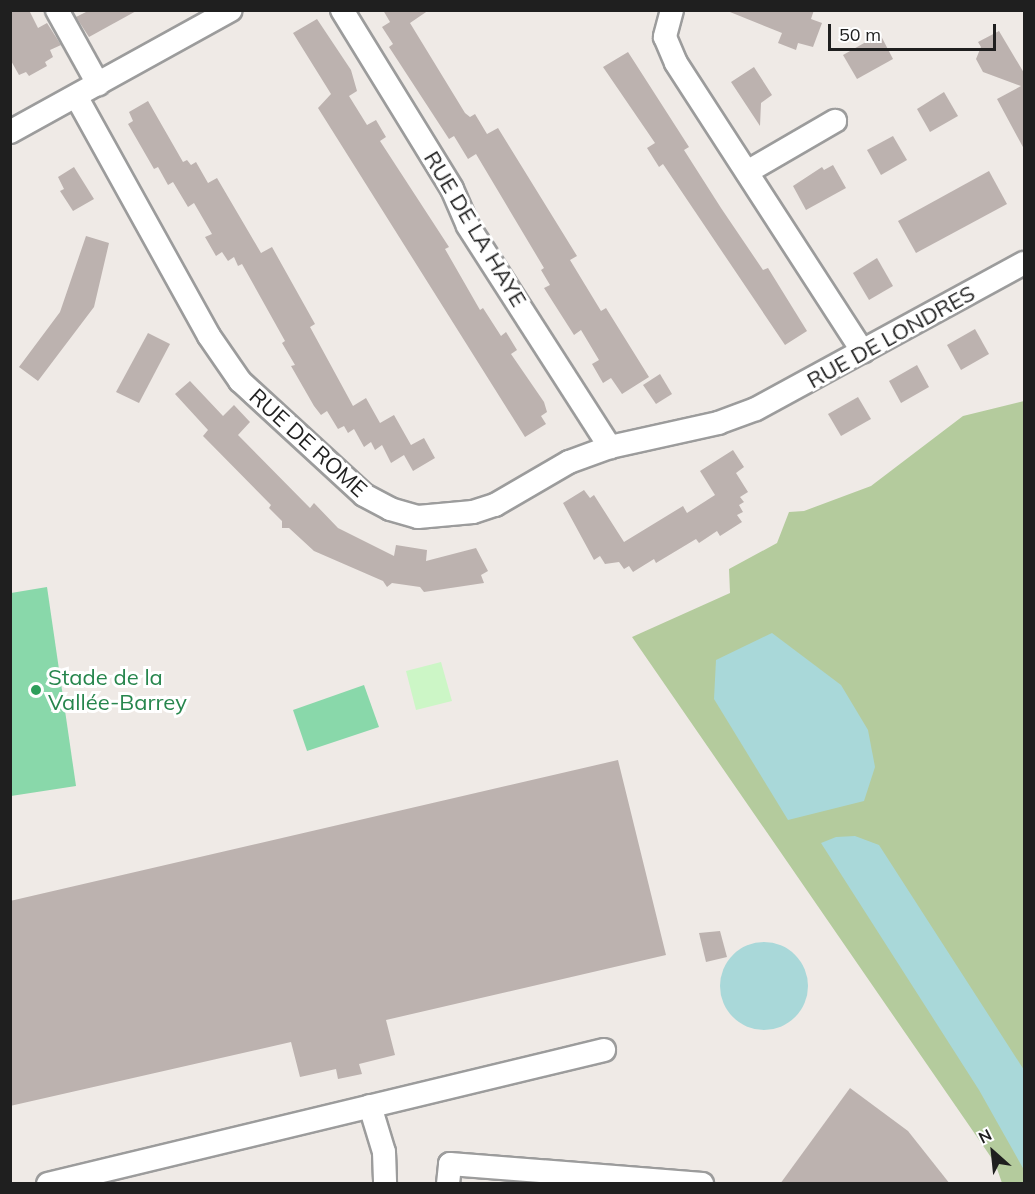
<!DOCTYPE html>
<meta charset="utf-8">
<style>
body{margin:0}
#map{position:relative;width:1035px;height:1194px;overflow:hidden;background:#efeae6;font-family:Mulish,sans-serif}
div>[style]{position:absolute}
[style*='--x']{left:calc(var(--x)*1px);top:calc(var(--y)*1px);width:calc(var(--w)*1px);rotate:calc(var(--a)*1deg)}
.forest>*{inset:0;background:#b4cb9d}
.park>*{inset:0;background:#ccf6c6}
.pitch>*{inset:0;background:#89d8aa}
.water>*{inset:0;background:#a9d8d9}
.round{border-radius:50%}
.building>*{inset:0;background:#bcb2af}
.roads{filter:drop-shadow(2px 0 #9c9c9c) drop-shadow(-2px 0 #9c9c9c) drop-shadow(0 2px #9c9c9c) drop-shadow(0 -2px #9c9c9c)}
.minor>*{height:22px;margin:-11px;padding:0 11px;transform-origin:11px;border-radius:11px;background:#fff}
.dots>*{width:16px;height:16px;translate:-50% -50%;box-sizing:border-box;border:3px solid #fff;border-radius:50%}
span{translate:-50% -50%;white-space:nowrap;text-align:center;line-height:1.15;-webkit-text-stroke:6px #fff;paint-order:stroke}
.street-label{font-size:22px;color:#1f1f1f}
.leisure-label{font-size:22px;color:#27864d}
.left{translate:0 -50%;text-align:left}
.frame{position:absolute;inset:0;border:12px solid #1f1f1f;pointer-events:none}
.north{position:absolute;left:963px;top:1122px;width:60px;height:60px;-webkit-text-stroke:4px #fff;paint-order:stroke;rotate:333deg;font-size:16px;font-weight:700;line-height:24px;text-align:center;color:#1f1f1f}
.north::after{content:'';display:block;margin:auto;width:21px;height:27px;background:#1f1f1f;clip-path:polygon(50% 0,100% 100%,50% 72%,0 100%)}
.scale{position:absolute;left:828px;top:24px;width:168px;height:27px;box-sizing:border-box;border:3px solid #1f1f1f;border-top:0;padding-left:8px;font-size:18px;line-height:21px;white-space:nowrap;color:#1f1f1f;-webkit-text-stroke:4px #fff;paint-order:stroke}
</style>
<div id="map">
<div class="forest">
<div style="clip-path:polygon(1024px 401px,1024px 1183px,1002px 1183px,995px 1163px,632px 637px,730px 593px,729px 569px,777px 543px,789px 512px,804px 511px,871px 486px,963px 416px)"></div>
</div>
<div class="park">
<div style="clip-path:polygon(441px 662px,452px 701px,416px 710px,406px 671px)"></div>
</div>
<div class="pitch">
<div style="clip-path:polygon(47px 587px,76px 786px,11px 796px,11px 593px)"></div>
<div style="clip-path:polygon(364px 685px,379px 727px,307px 751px,293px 710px)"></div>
</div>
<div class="water">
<div style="clip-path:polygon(772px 633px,841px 685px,868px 730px,875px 767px,864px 801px,788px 820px,714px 699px,716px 660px)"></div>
<div style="clip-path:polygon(855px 836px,879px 845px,1024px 1070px,1024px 1170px,979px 1090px,821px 843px,836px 837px)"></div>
<div class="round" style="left:720px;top:942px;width:88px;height:88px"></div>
</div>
<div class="building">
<div style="clip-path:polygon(10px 10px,29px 10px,38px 28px,47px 23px,61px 45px,50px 50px,53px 57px,45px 62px,47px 66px,29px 76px,26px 72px,19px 75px,10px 59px)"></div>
<div style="clip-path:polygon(90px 10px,138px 10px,89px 37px,76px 17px)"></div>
<div style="clip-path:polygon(383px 10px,429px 10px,410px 23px,465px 113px,470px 117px,475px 114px,487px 134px,498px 128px,577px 256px,570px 260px,601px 311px,606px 308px,649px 377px,622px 394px,611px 378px,603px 383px,592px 364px,599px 360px,581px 330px,574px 335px,544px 288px,550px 285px,541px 270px,544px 268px,476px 154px,468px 159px,454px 136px,449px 139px,389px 47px,393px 44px,382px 27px,390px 22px)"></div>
<div style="clip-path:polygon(725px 10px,814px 10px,811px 19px,822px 23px,813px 47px,798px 43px,796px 50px,778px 43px,782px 33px)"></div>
<div style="clip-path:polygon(317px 19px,351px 70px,357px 91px,349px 96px,367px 125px,376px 120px,386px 137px,380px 141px,449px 247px,445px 249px,480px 310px,483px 308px,501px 336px,506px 332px,517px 350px,511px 354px,544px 402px,547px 412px,541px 416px,546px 424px,525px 437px,318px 108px,331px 94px,293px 33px)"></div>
<div style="clip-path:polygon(999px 31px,1024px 73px,1024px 149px,997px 99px,1021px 86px,983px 72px,976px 59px,981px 47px,978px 42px)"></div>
<div style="clip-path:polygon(880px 34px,893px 59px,857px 79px,843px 55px)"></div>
<div style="clip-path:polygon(628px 52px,689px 147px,684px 150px,721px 208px,763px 270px,768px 268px,807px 331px,785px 345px,663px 164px,659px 167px,647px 148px,655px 143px,603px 67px)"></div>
<div style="clip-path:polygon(754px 67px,772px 95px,761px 103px,760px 126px,731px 82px)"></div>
<div style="clip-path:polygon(944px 92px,958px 116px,930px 132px,917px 109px)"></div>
<div style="clip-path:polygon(148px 101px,183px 162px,187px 160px,191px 165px,196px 162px,208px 183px,217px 178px,261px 253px,272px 247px,315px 324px,310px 327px,353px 406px,366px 398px,380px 423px,394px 415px,411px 445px,424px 438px,435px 458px,413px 471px,404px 455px,391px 463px,382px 445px,375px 450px,371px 442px,364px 447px,354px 429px,348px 433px,344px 426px,338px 429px,327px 411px,321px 415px,314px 406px,291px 366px,295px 365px,282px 343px,285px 341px,242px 264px,238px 266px,234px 257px,228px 261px,222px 252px,216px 256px,205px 237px,212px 234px,194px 203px,188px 207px,173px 182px,168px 185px,158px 167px,154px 169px,128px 124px,133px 121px,129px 112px)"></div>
<div style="clip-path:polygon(893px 136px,907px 160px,881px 175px,867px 150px)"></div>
<div style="clip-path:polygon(833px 165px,846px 188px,806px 210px,793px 186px,822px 167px,824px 170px)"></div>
<div style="clip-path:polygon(74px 167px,94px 199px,73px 211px,60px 191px,64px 189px,58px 177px)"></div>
<div style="clip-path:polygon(989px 171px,1007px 204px,916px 253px,898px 221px)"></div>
<div style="clip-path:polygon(86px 236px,109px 243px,94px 307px,38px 381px,19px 367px,60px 312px)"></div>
<div style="clip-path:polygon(877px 258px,893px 286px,869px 300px,853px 273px)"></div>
<div style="clip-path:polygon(975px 329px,989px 354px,961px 370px,947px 345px)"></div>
<div style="clip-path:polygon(148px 333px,170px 344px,139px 403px,116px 392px)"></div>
<div style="clip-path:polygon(917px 365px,929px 387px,901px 403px,889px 381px)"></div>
<div style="clip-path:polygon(660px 374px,672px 394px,656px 404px,643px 385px)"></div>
<div style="clip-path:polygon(190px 381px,223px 416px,234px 405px,250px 422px,238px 435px,310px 508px,314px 503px,338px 528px,394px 556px,396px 545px,427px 550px,426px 561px,476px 548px,488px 571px,481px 575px,484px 583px,424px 592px,420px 587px,392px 583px,387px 587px,383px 581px,314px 551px,289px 528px,282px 528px,282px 521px,269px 508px,271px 505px,203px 436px,208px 430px,175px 394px)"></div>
<div style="clip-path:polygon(858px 397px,871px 419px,841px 436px,828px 414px)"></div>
<div style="clip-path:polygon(733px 450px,744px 467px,736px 473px,748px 492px,740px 497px,744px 502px,739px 505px,743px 512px,737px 515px,742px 522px,720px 536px,717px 531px,699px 543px,696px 539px,656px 563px,654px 559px,633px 572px,629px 566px,624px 569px,619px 562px,605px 564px,600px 556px,594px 560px,563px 503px,584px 490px,590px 498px,594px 495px,624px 542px,683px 506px,687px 513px,715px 495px,700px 471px)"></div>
<div style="clip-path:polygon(618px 760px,666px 955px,386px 1020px,395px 1055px,359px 1064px,362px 1074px,338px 1079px,336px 1069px,300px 1077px,291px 1042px,10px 1106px,10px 901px)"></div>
<div style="clip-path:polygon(720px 931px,727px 957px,706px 962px,699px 933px)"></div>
<div style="clip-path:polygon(850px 1088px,908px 1131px,950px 1184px,780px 1184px)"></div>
</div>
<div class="roads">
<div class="minor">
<div style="--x:57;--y:10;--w:85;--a:61"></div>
<div style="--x:342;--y:10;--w:210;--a:58.4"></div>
<div style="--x:452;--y:189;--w:40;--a:66.6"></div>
<div style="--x:468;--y:226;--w:263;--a:57.3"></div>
<div style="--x:672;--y:10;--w:28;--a:105"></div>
<div style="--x:665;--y:37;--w:28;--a:67"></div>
<div style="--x:676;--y:63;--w:344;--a:57.1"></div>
<div style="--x:76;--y:96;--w:274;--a:61"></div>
<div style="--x:209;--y:336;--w:55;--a:55.4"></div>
<div style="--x:240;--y:381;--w:168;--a:42.6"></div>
<div style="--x:364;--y:495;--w:30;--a:28"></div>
<div style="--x:390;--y:509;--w:29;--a:16"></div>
<div style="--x:418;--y:517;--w:55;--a:-5.2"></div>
<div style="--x:473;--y:512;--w:23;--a:-18"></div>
<div style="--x:495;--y:505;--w:86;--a:-30.2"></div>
<div style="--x:569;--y:462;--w:44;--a:-20.1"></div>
<div style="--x:610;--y:447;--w:111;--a:-12.5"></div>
<div style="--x:718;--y:423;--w:40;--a:-20.2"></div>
<div style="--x:756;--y:409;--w:305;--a:-28.6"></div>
<div style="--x:10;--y:132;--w:252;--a:-28.9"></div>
<div style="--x:747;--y:172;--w:102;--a:-30.1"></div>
<div style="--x:370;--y:1106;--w:48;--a:73.1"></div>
<div style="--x:384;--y:1152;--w:32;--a:88"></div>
<div style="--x:48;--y:1184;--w:572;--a:-13.55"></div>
<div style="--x:448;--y:1184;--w:20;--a:-84"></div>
<div style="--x:450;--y:1164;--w:253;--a:4.5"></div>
</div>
</div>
<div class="dots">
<div style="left:36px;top:690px;background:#2e9e5b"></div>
</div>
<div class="street-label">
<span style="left:475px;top:229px;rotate:59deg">RUE DE LA HAYE</span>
<span style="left:891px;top:337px;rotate:-29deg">RUE DE LONDRES</span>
<span style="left:308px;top:443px;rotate:42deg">RUE DE ROME</span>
</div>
<div class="leisure-label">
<span class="left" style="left:48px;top:690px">Stade de la<br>Vallée-Barrey</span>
</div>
<div class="frame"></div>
<div class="north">N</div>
<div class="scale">50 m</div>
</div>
